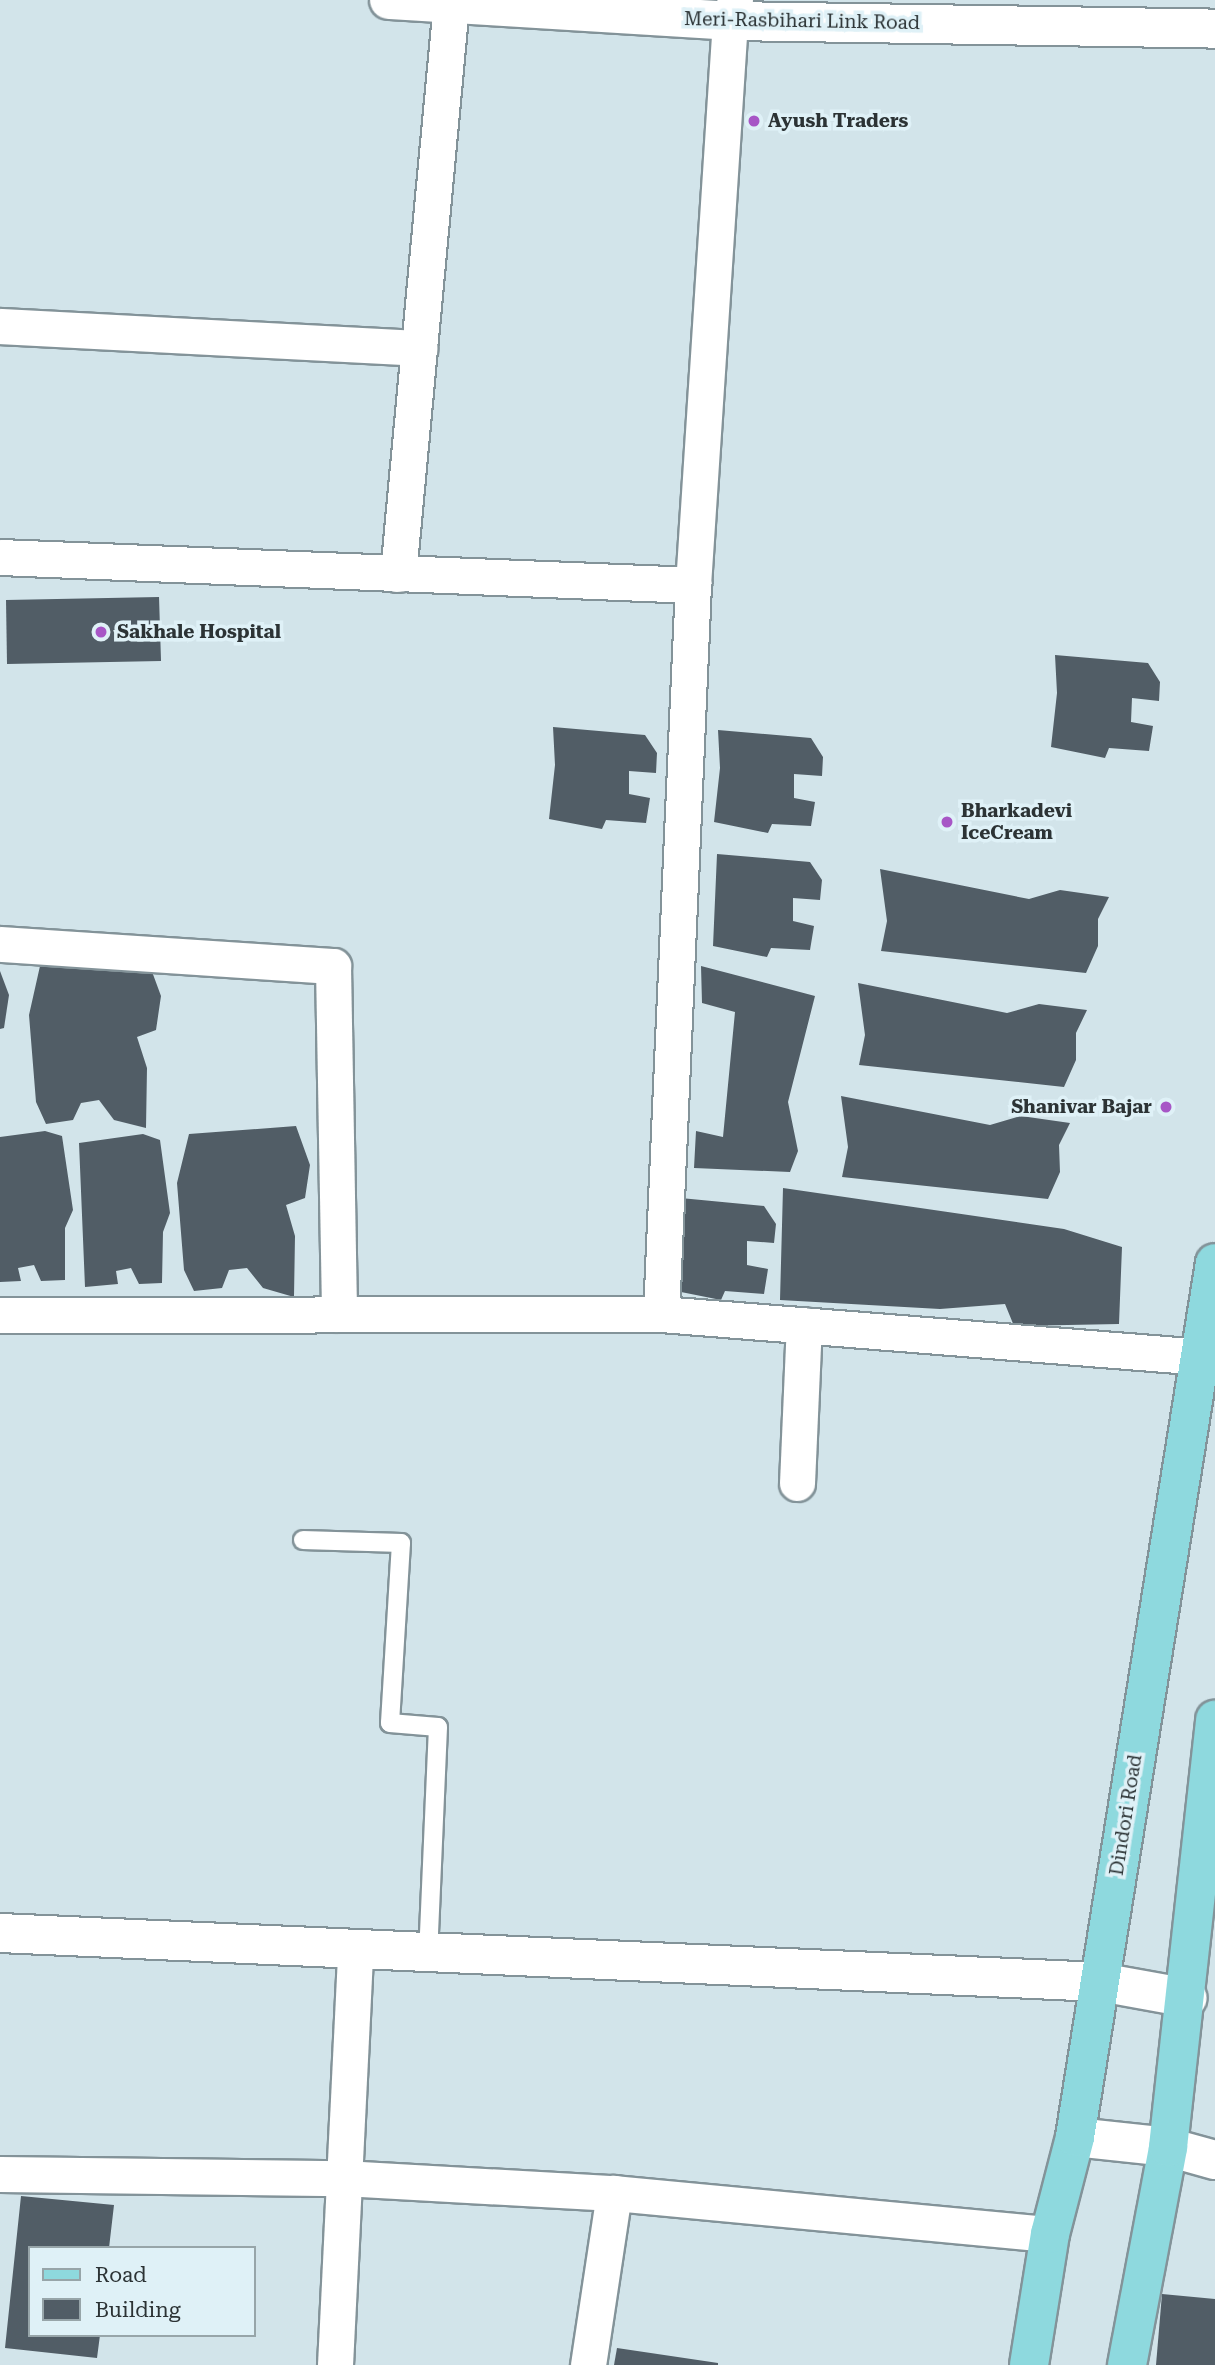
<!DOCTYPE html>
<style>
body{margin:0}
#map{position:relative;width:1215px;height:2365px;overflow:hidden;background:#d2e4ea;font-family:"Roboto Serif",serif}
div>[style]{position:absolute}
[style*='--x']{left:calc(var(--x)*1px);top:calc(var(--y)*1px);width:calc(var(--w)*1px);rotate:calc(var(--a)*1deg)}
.building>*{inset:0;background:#515d66}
.roads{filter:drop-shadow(2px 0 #839399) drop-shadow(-2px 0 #839399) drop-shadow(0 2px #839399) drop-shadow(0 -2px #839399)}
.lane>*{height:18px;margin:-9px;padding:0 9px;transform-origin:9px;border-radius:9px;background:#fff}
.street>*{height:35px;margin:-17.5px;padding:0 17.5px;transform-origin:17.5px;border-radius:17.5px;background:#fff}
.secondary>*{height:38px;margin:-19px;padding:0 19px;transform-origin:19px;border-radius:19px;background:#fff}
.primary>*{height:38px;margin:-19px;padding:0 19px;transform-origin:19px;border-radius:19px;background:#8ed9de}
.dots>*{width:19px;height:19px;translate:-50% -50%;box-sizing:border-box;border:4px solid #dff1f7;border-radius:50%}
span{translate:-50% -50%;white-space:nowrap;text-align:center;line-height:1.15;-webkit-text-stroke:7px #dff1f7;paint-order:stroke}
.street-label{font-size:19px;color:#2c3335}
.poi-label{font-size:19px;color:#2c3335;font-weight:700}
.left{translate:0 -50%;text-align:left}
.right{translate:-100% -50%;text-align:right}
.legend{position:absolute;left:28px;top:2246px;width:228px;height:91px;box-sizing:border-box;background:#dff1f7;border:2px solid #97a5a9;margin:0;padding:9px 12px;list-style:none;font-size:21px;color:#2c3335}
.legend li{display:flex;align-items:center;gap:14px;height:35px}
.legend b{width:35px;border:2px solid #97a5a9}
</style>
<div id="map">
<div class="building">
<div style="clip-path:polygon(159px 597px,161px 661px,7px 664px,6px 600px)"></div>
<div style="clip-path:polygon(1055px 655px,1148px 663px,1160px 682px,1159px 701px,1132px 698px,1131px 722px,1153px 726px,1149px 751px,1109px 748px,1105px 758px,1051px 747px,1057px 693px)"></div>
<div style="clip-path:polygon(553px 727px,645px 735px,657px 753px,656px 773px,629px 771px,629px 794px,650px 798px,646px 823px,606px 820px,602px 829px,549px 819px,555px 765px)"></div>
<div style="clip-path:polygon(718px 730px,811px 738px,823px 757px,822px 776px,794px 774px,794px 798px,815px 802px,811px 826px,772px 824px,768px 833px,714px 822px,720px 768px)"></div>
<div style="clip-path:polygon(717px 854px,810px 862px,822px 880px,820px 900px,793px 898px,793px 921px,814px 926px,810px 950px,771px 948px,767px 957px,713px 946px)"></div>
<div style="clip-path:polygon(880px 869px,1029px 899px,1060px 890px,1109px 897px,1098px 919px,1098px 946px,1086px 973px,881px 951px,887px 921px)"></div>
<div style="clip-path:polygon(147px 958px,161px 996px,156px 1030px,137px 1037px,147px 1068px,146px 1128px,114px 1120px,99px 1100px,81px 1103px,73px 1120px,46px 1124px,36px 1102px,29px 1015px,40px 966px)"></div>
<div style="clip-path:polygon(701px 966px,815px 996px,788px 1102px,798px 1151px,790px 1172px,694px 1168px,696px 1131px,723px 1137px,735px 1012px,702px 1003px)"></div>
<div style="clip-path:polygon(0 971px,9px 995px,4px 1028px,0 1029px)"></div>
<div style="clip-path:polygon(858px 983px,1007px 1013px,1039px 1004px,1087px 1010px,1076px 1033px,1076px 1060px,1064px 1087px,859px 1065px,865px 1035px)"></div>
<div style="clip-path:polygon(841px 1096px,990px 1125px,1021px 1116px,1070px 1123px,1059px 1145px,1060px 1172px,1048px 1199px,842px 1177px,848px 1147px)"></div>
<div style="clip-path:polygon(296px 1126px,310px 1165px,305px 1198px,286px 1205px,295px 1236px,294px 1297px,263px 1288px,247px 1268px,229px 1270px,222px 1288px,194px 1291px,184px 1270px,177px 1183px,189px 1134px)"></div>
<div style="clip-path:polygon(45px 1131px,62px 1136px,73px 1210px,65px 1228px,65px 1280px,41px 1281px,34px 1265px,18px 1268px,21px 1281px,0 1282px,0 1137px)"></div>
<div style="clip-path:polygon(143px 1134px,160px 1140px,170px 1213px,163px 1232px,162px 1283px,139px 1284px,131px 1268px,116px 1271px,118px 1284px,85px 1287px,79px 1143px)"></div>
<div style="clip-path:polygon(783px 1188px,1064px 1229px,1122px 1247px,1119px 1324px,1014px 1326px,1005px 1304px,940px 1309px,780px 1300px)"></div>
<div style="clip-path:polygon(670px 1197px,764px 1206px,776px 1224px,774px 1243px,747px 1241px,747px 1265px,768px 1269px,764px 1294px,725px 1291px,721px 1300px,666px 1289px)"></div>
<div style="clip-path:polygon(21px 2196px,114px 2205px,109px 2248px,30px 2248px,30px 2335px,100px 2335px,97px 2358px,5px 2348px)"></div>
<div style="clip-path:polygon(1162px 2294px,1215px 2299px,1215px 2365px,1156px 2365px)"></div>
<div style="clip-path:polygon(617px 2348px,718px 2363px,718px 2365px,614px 2365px)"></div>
</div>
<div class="roads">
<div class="lane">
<div style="--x:303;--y:1540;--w:98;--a:1.8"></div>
<div style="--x:401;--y:1543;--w:180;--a:93.5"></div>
<div style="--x:390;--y:1723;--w:48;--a:4.8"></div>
<div style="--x:438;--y:1727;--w:227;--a:92.5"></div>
</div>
<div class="street">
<div style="--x:0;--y:326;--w:420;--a:3"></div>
<div style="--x:0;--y:557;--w:694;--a:2.31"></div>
<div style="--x:398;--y:574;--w:572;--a:-84.69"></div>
<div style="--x:0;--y:944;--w:334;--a:3.8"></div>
<div style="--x:333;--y:966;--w:348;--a:89"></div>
<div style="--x:661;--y:1314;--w:730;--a:-87.49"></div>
<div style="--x:693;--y:585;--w:565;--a:-86.25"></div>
<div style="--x:730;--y:21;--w:22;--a:-77"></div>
<div style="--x:0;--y:1315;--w:661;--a:-0.09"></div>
<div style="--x:661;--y:1314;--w:556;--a:4.54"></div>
<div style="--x:797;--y:1483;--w:158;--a:-87.5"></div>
<div style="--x:0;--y:2174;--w:343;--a:0.7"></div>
<div style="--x:343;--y:2178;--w:271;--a:3.2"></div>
<div style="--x:614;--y:2193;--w:438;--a:5.4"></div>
<div style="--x:335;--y:2365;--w:415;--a:-87.2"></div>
<div style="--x:588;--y:2365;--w:174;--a:-81.4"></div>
</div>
<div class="secondary">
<div style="--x:389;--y:0;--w:342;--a:3.5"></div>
<div style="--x:730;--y:21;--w:485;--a:0.9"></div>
<div style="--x:0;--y:1933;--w:1101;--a:2.55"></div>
<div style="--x:1100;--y:1982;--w:89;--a:10.3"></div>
<div style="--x:1075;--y:2137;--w:94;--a:6.1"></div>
<div style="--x:1168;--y:2147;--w:49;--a:15.5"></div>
</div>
<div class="primary">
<div style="--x:1029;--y:2365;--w:133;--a:-80.9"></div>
<div style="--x:1050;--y:2234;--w:100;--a:-75.5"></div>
<div style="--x:1075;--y:2137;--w:885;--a:-80.9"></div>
<div style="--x:1127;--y:2365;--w:222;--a:-79.3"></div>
<div style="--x:1168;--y:2147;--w:430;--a:-83.7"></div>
</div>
</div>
<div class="dots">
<div style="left:754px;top:121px;background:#a756c6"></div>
<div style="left:101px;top:632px;background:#a756c6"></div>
<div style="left:947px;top:822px;background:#a756c6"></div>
<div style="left:1166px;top:1107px;background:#a756c6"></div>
</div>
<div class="street-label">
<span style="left:802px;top:21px;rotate:1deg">Meri-Rasbihari Link Road</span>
<span style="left:1126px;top:1815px;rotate:-81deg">Dindori Road</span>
</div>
<div class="poi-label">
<span class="left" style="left:768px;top:121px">Ayush Traders</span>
<span class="left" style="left:117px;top:632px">Sakhale Hospital</span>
<span class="left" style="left:961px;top:822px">Bharkadevi<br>IceCream</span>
<span class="right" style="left:1152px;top:1107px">Shanivar Bajar</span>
</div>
<ul class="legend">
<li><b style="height:9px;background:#8ed9de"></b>Road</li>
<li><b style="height:19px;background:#515d66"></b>Building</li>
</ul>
</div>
